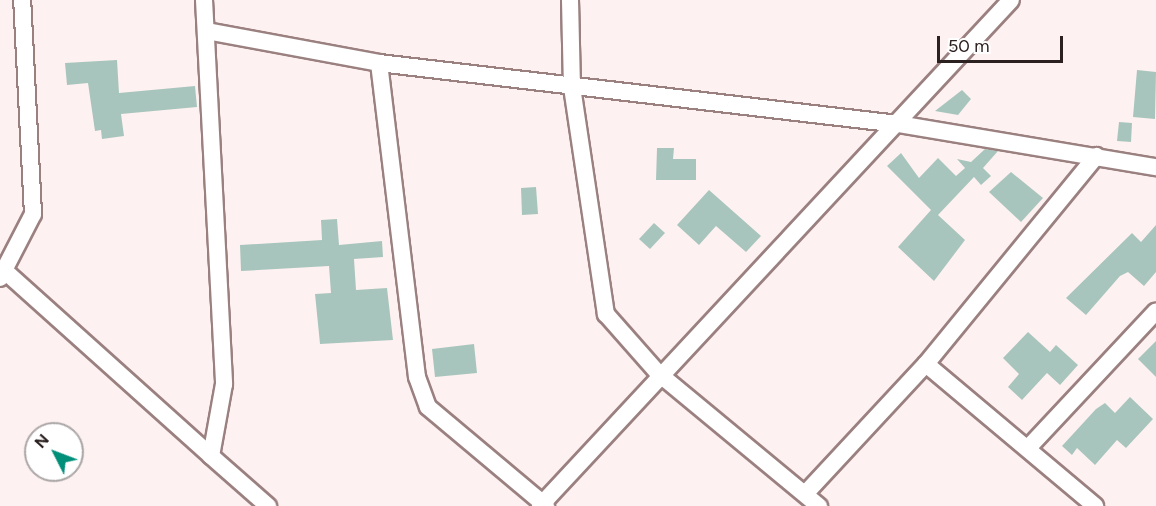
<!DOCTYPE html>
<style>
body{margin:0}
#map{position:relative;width:1156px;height:506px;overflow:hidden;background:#fef1f1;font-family:Figtree,sans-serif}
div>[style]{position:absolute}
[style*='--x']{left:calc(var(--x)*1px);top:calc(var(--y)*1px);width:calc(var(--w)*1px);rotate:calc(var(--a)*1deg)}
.building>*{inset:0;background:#a8c5bd}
.roads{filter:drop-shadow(2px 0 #9b8080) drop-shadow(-2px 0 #9b8080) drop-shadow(0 2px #9b8080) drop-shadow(0 -2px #9b8080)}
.street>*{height:16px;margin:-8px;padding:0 8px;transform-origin:8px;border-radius:8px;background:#fff}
span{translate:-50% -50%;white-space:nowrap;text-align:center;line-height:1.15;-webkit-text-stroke:4.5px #fff;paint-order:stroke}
.north{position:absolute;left:24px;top:422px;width:60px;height:60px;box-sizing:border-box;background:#fff;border:2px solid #aba6a6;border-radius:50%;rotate:312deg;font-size:16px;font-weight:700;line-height:24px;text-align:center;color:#2c2121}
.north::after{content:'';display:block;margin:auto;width:21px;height:27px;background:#008f79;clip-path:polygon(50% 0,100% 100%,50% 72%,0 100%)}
.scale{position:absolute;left:937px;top:36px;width:126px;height:27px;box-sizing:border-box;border:3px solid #2c2121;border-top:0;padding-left:8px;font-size:18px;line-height:21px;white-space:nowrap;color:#2c2121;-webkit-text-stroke:4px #fff;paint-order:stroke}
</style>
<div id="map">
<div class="building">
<div style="clip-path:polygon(117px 60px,119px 93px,195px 86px,197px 107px,121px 114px,124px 136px,102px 139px,101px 130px,95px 131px,88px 83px,67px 85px,65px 63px)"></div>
<div style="clip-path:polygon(1137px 70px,1156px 72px,1155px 119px,1133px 117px)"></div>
<div style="clip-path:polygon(962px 90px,971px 99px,958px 115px,935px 111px)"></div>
<div style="clip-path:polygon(1119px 122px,1132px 123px,1131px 142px,1117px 141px)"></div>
<div style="clip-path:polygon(657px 148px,674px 148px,673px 159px,696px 159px,696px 180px,656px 180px)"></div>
<div style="clip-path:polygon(985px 149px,998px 151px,983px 168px,991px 176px,981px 185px,974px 177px,938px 215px,965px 240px,934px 281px,898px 247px,931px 210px,887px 166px,901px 153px,919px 178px,938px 158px,956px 176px,965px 168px,957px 159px,971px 162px)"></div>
<div style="clip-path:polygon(1011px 172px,1043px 198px,1021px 222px,989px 192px)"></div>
<div style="clip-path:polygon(536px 187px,538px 214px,522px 215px,521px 188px)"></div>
<div style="clip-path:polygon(709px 190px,761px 236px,746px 252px,716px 226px,699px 245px,677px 225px)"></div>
<div style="clip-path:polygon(337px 219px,339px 245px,382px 241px,383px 257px,354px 259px,356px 290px,387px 288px,393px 340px,320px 344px,315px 294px,331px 293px,329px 266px,241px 271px,240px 245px,322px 240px,321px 220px)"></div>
<div style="clip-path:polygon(654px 223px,665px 233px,650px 249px,639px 239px)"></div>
<div style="clip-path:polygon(1156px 225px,1156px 272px,1144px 286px,1128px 272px,1120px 276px,1086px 315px,1066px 298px,1132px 233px,1141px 242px)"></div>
<div style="clip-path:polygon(1028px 332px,1050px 352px,1056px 345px,1078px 365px,1060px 385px,1047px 373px,1022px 400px,1008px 387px,1019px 374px,1003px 358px)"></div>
<div style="clip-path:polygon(1156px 341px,1156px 377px,1138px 359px)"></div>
<div style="clip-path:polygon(474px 344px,477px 373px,435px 377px,432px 349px)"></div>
<div style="clip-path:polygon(1130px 397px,1153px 419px,1126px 448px,1117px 440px,1095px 465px,1077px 448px,1072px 455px,1062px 446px,1096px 409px,1105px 403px,1115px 413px)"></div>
</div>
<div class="roads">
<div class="street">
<div style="--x:204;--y:0;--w:385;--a:87"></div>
<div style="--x:224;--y:384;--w:73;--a:100.2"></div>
<div style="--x:211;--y:456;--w:76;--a:41.3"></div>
<div style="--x:570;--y:0;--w:87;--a:88.7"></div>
<div style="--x:572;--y:87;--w:230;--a:81.5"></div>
<div style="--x:606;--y:314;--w:79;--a:48.6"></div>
<div style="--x:658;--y:373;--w:209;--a:39.6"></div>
<div style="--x:207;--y:31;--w:175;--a:10.5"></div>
<div style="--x:379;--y:63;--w:523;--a:6.7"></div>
<div style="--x:898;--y:124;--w:262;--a:9.5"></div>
<div style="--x:379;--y:63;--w:316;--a:83.1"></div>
<div style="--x:417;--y:377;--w:32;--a:70"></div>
<div style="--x:428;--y:407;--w:154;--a:40"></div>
<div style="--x:6;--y:272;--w:275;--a:41.9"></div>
<div style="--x:0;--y:278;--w:72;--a:-62.7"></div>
<div style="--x:33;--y:214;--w:214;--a:-92.9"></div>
<div style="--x:926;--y:364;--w:221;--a:40"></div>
<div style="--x:1028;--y:448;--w:187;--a:-46.9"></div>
<div style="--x:805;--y:494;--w:178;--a:-47.1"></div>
<div style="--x:926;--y:364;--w:269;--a:-50.7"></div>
<div style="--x:540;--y:506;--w:691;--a:-47.05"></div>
</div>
</div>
<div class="north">N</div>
<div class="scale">50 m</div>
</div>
